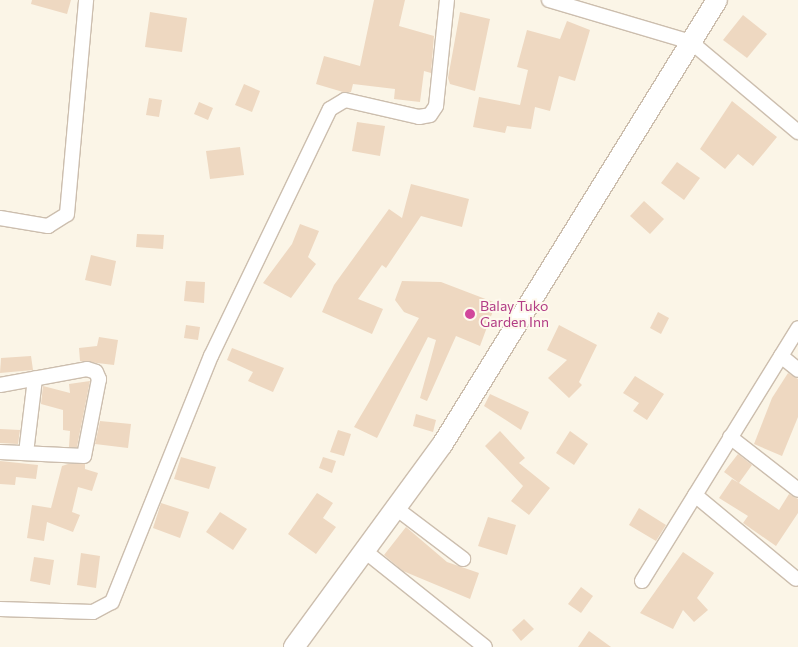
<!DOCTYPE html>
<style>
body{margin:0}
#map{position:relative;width:798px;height:647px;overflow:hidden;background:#fbf5e7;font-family:Commissioner,sans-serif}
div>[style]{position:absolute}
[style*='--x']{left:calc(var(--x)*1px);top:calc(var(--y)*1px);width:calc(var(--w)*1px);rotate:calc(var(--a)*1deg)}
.building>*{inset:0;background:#eed8c1}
.roads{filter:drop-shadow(1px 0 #ccbeae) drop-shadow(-1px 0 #ccbeae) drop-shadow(0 1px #ccbeae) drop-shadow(0 -1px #ccbeae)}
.street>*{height:14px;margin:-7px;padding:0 7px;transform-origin:7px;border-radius:7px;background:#fff}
.secondary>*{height:20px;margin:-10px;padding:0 10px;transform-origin:10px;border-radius:10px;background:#fff}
.dots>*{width:14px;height:14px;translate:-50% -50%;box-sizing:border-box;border:2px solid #fef9ed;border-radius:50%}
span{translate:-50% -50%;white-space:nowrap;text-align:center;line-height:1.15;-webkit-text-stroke:4px #fef9ed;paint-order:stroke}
.hotel-label{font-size:14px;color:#b23c85}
.left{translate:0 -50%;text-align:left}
</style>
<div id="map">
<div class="building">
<div style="clip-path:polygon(32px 0,71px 0,67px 14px,31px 4px)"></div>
<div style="clip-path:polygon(374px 0,405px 0,399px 26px,434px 36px,431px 73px,424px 71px,420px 102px,394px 99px,395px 89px,353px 84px,351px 92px,343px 92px,316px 84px,324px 56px,360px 66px)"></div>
<div style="clip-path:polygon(150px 12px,187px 18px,182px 52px,145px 47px)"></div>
<div style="clip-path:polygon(460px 12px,490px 19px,475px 91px,450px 84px,448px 78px)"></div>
<div style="clip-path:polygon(743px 15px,767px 34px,747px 58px,723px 40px)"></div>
<div style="clip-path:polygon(567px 21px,590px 30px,575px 81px,559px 76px,550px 111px,535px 107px,531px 129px,507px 126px,505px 133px,473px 127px,479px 97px,520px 105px,528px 70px,517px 67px,527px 30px,560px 39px)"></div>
<div style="clip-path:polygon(244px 84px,260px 91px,252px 112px,235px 105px)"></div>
<div style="clip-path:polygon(149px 98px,162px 100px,159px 117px,146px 115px)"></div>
<div style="clip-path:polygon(732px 101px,777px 137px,753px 166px,738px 154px,725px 169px,700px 149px)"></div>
<div style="clip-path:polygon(199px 102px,213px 108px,208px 120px,194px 114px)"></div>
<div style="clip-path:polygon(357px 122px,385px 126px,380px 156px,352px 151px)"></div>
<div style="clip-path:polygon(240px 147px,244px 175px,210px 179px,206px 151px)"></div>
<div style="clip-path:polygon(677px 162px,700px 178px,684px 200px,661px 183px)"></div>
<div style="clip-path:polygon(411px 184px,469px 199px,462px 227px,421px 216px,386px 268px,382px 265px,358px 299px,383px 309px,372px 334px,322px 312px,334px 285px,389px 209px,402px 218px)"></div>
<div style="clip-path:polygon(644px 201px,664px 219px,650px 234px,630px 216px)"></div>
<div style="clip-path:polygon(300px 224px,319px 231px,308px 257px,316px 264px,291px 298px,263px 283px,292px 244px)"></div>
<div style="clip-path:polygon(137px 234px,164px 235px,163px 249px,136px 247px)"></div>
<div style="clip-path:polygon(91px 255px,116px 261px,111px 286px,85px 280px)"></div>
<div style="clip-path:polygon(186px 281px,205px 282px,204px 303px,184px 301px)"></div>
<div style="clip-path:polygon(402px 281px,441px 282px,496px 303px,480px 346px,456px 336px,427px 401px,420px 398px,436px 340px,428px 337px,377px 438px,354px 427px,419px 318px,404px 312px,395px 300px)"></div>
<div style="clip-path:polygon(658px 312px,669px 318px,661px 334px,650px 328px)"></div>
<div style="clip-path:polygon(186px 325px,200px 327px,198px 340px,184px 338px)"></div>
<div style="clip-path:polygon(559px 325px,597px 345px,579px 382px,582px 385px,569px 398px,548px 378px,567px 360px,547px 350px)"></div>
<div style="clip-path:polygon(99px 337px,118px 340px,114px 365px,80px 361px,79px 348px,97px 346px)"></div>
<div style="clip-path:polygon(232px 348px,284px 368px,273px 392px,248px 381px,253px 372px,227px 360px)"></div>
<div style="clip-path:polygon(31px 356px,33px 370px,0 373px,1px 358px)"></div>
<div style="clip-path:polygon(788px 373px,798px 379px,798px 417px,782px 456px,754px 444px,772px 398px)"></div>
<div style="clip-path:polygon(635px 376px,664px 394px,647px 420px,633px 411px,639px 403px,623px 393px)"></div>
<div style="clip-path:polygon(90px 381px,77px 447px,69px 447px,70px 431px,63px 430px,63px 410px,41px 404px,43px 386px,70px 393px,69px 384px)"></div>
<div style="clip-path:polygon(490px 394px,529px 412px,521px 430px,484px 406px)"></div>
<div style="clip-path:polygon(416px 414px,436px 420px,433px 432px,413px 426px)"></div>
<div style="clip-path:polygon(100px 421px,131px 424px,128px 448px,95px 444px)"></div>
<div style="clip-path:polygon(0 429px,20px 430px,18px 444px,0 443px)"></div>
<div style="clip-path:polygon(338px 430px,351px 434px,344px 456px,330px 452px)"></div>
<div style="clip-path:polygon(500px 431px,525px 458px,519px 463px,550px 488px,529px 515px,511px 501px,523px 486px,485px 446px)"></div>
<div style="clip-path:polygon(570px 431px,588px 444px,574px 465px,556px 453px)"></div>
<div style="clip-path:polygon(738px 454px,752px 465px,739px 483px,779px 510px,789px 494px,798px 499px,798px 513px,776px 546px,743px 523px,748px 516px,719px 498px,732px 479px,739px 483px,724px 472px)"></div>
<div style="clip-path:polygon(181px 457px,216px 467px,209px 489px,174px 479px)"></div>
<div style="clip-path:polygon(323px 457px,336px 461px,332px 473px,319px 468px)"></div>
<div style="clip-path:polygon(0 461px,38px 465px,36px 479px,16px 477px,15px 485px,0 484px)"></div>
<div style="clip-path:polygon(68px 464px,85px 464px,85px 469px,98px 473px,92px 491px,78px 487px,72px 512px,80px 515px,73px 532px,47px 522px,44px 541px,27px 538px,32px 505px,51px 508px,62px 466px)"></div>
<div style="clip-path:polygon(317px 493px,333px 503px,323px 518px,336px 527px,316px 554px,288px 534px)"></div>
<div style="clip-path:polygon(161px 503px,189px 512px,180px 538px,153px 528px)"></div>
<div style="clip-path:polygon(639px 508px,666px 525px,656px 541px,629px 525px)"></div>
<div style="clip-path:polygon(220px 512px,247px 529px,233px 550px,206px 532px)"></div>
<div style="clip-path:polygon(488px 517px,516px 525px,507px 555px,478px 546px)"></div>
<div style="clip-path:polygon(406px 527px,447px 562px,479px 573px,470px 599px,403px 571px,384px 555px)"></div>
<div style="clip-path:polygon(683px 552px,714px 573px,697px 598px,708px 610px,694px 622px,683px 610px,673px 629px,640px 613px)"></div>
<div style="clip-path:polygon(81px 553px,100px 556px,96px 588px,77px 585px)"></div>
<div style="clip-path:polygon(34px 557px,54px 560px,50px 585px,30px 581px)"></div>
<div style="clip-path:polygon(581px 587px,593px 596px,581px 613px,568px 604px)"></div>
<div style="clip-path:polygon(524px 619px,534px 629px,521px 641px,512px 630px)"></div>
<div style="clip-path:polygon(589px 631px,611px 647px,578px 647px)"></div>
</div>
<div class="roads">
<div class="street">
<div style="--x:549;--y:0;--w:148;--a:16.5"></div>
<div style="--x:691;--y:42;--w:140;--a:40.1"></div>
<div style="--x:0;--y:218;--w:49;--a:9.5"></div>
<div style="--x:48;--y:226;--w:22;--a:-32"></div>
<div style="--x:67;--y:214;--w:215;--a:-84.9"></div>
<div style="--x:781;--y:356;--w:22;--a:39"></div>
<div style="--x:0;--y:385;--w:88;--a:-10.4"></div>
<div style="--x:87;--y:369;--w:9;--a:18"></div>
<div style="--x:96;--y:372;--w:8;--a:67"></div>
<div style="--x:99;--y:379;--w:78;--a:101"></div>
<div style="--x:84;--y:456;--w:84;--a:-177.3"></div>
<div style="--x:730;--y:437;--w:86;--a:37.9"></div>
<div style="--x:26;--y:453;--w:75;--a:-83.1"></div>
<div style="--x:695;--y:495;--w:131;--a:39.7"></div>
<div style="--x:397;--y:509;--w:83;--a:37.1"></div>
<div style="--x:366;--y:552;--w:152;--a:38.6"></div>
<div style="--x:642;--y:581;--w:297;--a:-58.3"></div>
<div style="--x:0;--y:609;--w:93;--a:1.8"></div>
<div style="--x:93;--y:612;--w:21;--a:-28"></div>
<div style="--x:112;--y:602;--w:265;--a:-68.1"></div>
<div style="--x:211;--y:356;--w:274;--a:-64.3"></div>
<div style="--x:330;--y:109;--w:17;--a:-31"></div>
<div style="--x:345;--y:100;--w:76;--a:12.9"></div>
<div style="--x:419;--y:117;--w:11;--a:-10"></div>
<div style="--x:430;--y:115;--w:11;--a:-56"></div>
<div style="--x:436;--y:106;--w:107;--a:-84.1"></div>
</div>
<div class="secondary">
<div style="--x:294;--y:647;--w:250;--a:-53.8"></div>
<div style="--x:442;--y:445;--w:523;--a:-58.28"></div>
</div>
</div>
<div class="dots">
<div style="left:470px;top:314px;background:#d1479c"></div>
</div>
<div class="hotel-label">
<span class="left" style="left:480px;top:314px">Balay Tuko<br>Garden Inn</span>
</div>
</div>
